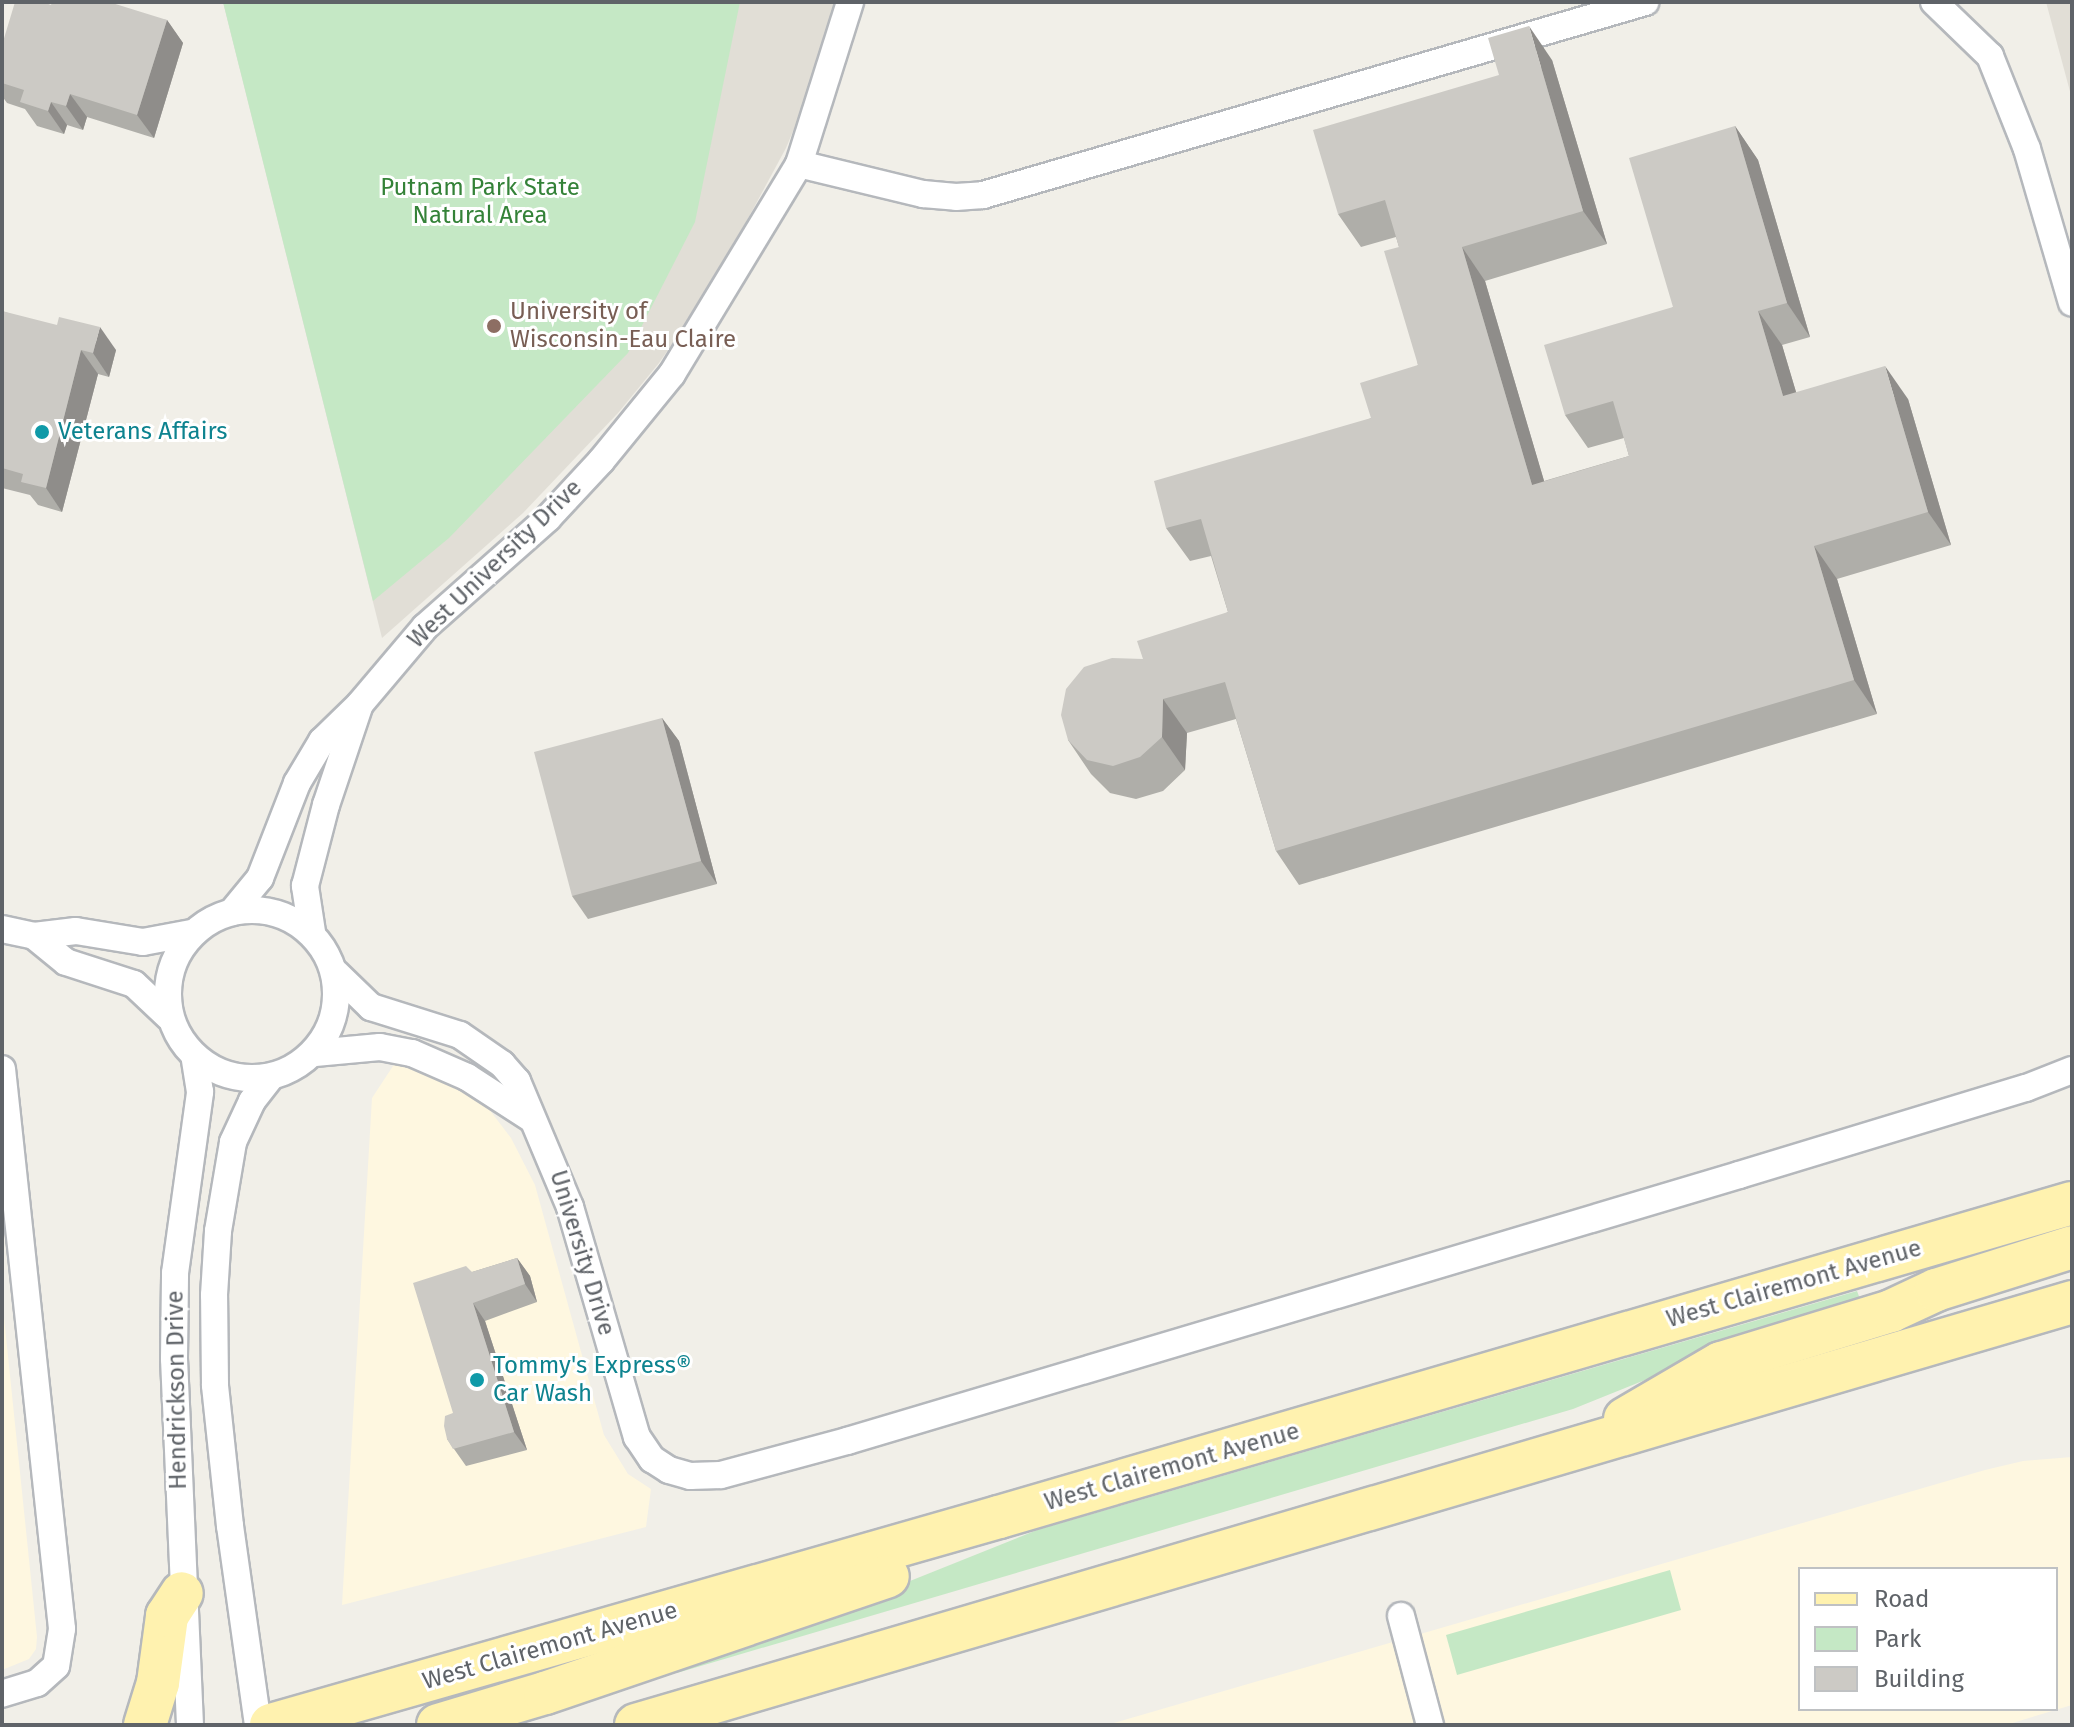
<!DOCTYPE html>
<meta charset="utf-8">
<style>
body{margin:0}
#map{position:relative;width:2074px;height:1727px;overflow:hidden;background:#f1efe8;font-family:"Fira Sans",sans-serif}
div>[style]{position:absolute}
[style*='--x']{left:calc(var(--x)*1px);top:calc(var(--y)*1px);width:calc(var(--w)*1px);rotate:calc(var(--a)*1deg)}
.commercial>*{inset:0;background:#fef7e0}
.education>*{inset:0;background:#e1ded6}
.green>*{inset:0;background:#c5e8c5}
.roads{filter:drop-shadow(2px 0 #b5b8bc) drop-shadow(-2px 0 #b5b8bc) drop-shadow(0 2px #b5b8bc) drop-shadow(0 -2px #b5b8bc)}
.minor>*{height:26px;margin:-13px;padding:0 13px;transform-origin:13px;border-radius:13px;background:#fff}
.minor>.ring{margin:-13px;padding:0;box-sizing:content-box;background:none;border:26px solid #fff;border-radius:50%}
.primary>*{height:42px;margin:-21px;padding:0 21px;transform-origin:21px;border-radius:21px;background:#fff2af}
.wall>*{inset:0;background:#afaea9}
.shaded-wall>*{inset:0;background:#8f8d8a}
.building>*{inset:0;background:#cccac5}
.dots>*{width:22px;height:22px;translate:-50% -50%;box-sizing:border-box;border:4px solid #fff;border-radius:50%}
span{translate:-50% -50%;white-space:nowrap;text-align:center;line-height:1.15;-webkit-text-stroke:6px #fff;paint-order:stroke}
.park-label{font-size:24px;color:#348238}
.education-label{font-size:24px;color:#785e54}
.left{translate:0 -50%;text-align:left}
.culture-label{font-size:24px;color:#0d838f}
.street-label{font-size:24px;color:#5f6368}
.frame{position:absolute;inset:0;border:4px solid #5f6368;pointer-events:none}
.legend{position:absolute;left:1798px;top:1567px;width:260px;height:144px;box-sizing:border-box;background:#fff;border:2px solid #bfc1c3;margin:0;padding:10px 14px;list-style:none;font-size:24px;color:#5f6368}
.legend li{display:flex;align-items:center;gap:16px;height:40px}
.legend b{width:40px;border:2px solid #bfc1c3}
</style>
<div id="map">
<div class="commercial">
<div style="clip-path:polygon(395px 1063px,430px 1070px,482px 1100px,511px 1138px,535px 1185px,604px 1435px,628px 1474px,651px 1489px,646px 1527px,342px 1605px,372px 1098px)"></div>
<div style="clip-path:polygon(2px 1298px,37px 1637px,36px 1649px,29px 1659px,2px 1670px)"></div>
<div style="clip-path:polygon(evenodd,2072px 1457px,2072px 1705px,2006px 1725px,1107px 1725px,1985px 1470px,2023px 1461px,2072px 1457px,1800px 1569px,2056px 1569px,2056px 1709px,1800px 1709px,1800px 1569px)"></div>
</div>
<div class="education">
<div style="clip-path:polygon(223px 2px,840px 2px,813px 83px,786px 148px,710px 289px,659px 363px,618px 413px,523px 513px,382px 638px)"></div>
<div style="clip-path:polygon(2046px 2px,2072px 2px,2072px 99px)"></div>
</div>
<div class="green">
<div style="clip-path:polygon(223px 2px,740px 2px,695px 222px,628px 353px,449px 538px,373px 601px)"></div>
<div style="clip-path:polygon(1857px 1291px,1863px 1307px,1722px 1349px,1573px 1409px,677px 1673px,674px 1662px,885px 1591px,1037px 1530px)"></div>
<div style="clip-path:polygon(1670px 1570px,1681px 1610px,1457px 1675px,1446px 1635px)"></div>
</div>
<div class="roads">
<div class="minor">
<div style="--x:1934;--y:2;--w:78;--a:44"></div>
<div style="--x:1990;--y:56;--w:100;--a:68.3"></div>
<div style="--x:2027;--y:149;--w:160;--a:73.7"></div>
<div style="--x:799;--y:164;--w:128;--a:13.6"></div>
<div style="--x:923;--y:194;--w:33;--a:5"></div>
<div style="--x:956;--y:197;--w:27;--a:-4"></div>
<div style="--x:983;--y:195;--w:690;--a:-16.25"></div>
<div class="ring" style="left:168px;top:910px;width:142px;height:142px"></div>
<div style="--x:232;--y:912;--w:44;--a:-50.5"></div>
<div style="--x:260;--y:878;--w:102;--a:-68.7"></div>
<div style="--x:297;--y:783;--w:49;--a:-59.2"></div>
<div style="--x:322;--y:741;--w:53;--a:-44.2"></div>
<div style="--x:360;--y:704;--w:101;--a:-49.8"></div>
<div style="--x:425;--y:627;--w:164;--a:-41.5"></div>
<div style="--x:548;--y:518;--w:78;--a:-47.1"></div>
<div style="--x:601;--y:461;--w:112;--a:-50.8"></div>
<div style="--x:672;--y:374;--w:245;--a:-58.8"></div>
<div style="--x:799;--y:164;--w:170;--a:-72.5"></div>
<div style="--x:2;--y:929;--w:33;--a:12"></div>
<div style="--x:34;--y:936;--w:42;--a:-6.8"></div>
<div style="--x:76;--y:931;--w:68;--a:9.3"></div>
<div style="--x:143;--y:942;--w:49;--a:-10.6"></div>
<div style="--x:312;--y:932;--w:47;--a:-98.7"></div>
<div style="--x:305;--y:886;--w:84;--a:-75.5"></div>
<div style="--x:326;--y:805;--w:103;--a:-71.4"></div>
<div style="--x:34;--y:936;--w:41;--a:39.1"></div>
<div style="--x:66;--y:962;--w:71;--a:17.9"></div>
<div style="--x:134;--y:984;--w:48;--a:43.3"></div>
<div style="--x:336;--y:973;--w:49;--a:44.2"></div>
<div style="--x:371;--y:1007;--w:93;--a:17.5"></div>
<div style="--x:460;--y:1035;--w:51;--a:34.6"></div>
<div style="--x:502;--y:1064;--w:23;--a:49"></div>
<div style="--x:517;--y:1081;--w:137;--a:67.2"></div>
<div style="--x:570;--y:1207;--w:240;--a:73.8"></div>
<div style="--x:637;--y:1437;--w:27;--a:56"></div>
<div style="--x:652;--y:1459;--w:20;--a:33"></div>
<div style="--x:669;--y:1470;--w:22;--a:16"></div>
<div style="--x:690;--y:1476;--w:31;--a:-2"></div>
<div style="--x:721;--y:1475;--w:131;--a:-15.1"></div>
<div style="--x:847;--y:1441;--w:931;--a:-16.6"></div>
<div style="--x:1739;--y:1175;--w:300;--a:-16.9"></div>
<div style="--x:2026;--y:1088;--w:49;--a:-21.4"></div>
<div style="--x:315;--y:1053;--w:65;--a:-5.3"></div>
<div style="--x:380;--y:1047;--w:33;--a:11"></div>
<div style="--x:412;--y:1053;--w:60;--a:23.6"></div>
<div style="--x:467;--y:1077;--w:77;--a:32.9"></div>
<div style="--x:2;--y:1069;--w:563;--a:83.88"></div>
<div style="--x:62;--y:1629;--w:37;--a:99"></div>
<div style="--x:56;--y:1666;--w:25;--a:138"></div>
<div style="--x:37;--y:1683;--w:37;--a:163"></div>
<div style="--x:1401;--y:1616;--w:113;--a:75.1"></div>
<div style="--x:190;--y:1725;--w:366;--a:-92.5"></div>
<div style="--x:174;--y:1359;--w:86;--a:-89.3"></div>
<div style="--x:175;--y:1273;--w:183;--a:-82.1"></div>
<div style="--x:200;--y:1092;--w:36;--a:-99"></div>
<div style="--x:258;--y:1725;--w:201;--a:-98"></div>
<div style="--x:230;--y:1526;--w:142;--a:-96.1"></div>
<div style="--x:215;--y:1385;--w:90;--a:-90.6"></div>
<div style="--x:214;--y:1295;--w:64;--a:-86.4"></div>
<div style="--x:218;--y:1231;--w:90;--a:-80.4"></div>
<div style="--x:233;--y:1142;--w:45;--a:-65.1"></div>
<div style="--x:252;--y:1101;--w:31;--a:-52"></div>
</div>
<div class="primary">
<div style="--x:1625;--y:1419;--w:111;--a:-30.3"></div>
<div style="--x:1721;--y:1363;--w:178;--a:-17"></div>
<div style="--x:1891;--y:1311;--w:50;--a:-25"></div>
<div style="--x:1936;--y:1290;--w:143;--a:-17.5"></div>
<div style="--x:145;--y:1725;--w:44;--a:-72.8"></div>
<div style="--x:158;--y:1683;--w:68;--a:-82.3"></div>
<div style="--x:167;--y:1616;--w:27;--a:-57"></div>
<div style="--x:271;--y:1725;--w:757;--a:-15.95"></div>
<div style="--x:999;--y:1517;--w:1118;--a:-16.31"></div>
<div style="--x:438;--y:1725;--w:112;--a:-16.7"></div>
<div style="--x:545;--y:1693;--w:362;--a:-18.8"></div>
<div style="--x:636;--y:1725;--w:1497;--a:-16.41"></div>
</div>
</div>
<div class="wall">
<div style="clip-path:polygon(51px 5px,167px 20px,183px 43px,154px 138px,87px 117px,83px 130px,67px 125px,64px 134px,37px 126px,25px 109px,7px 103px,2px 96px,2px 45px)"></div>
<div style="clip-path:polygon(1552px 60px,1607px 244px,1485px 281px,1544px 481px,1629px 456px,1624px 438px,1588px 448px,1565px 415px,1673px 307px,1735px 126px,1758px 160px,1810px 337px,1782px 345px,1796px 392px,1908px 399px,1951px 545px,1837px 579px,1877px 714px,1299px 885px,1276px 851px,1236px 719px,1187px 733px,1185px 770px,1163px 791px,1136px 799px,1110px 793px,1091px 774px,1068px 740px,1143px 659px,1228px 612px,1211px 556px,1190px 561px,1166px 528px,1371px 418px,1418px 365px,1399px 247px,1396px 237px,1361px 247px,1338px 214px)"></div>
<div style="clip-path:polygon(2px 311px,116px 350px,109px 377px,98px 374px,62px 512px,38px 505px,30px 495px,2px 488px)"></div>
<div style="clip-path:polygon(662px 718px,679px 741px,717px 884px,588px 919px,572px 896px)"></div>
<div style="clip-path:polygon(517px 1258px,530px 1276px,537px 1302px,485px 1321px,527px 1450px,466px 1466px,447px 1439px,453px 1413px,472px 1272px)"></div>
</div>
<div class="shaded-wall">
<div style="clip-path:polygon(167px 20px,183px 43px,154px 138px,137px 115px)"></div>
<div style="clip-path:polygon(1529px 26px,1552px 60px,1607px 244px,1583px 211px)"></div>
<div style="clip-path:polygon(70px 94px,87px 117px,83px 130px,66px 106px)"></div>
<div style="clip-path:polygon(51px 102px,67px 125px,64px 134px,48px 111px)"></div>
<div style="clip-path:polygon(1735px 126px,1758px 160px,1810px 337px,1787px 303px)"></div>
<div style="clip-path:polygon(1462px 247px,1485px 281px,1555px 518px,1532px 485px)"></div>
<div style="clip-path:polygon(1758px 311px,1782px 345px,1807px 429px,1783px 396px)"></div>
<div style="clip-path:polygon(100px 327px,116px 350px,109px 377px,93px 353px)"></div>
<div style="clip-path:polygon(81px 350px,98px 374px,62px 512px,46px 488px)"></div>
<div style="clip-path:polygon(1885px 366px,1908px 399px,1951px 545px,1928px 512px)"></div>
<div style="clip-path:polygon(1814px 546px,1837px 579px,1877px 714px,1854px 680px)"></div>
<div style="clip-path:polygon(1163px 699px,1187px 733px,1185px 770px,1162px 737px)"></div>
<div style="clip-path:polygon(662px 718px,679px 741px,717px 884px,701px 861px)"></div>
<div style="clip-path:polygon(517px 1258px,530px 1276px,537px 1302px,525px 1284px)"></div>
<div style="clip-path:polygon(473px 1303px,485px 1321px,527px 1450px,514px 1432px)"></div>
</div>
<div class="building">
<div style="clip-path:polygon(15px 2px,43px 2px,51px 5px,52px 2px,109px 2px,167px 20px,137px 115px,70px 94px,66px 106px,51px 102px,48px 111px,20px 102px,24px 90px,2px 83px,2px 45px)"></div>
<div style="clip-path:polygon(1529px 26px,1583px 211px,1462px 247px,1532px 485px,1629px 456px,1613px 401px,1565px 415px,1544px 345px,1673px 307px,1629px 158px,1735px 126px,1787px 303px,1758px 311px,1783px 396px,1885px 366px,1928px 512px,1814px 546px,1854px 680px,1276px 851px,1225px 682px,1163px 699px,1162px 737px,1140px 757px,1113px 766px,1087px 760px,1068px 740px,1061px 715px,1066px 689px,1084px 667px,1112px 658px,1143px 659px,1137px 641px,1228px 612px,1201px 519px,1166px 528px,1154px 481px,1371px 418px,1360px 383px,1418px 365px,1384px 251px,1399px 247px,1385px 200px,1338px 214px,1313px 130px,1499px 75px,1488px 38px)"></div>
<div style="clip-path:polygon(2px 311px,57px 325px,59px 317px,100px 327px,93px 353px,81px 350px,46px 488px,21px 482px,23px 474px,2px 468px)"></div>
<div style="clip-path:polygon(662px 718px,701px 861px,572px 896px,534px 752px)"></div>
<div style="clip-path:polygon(517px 1258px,525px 1284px,473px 1303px,514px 1432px,453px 1449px,447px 1439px,444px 1426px,445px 1416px,453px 1413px,413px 1283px,466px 1266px,472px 1272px)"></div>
</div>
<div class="dots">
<div style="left:494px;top:326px;background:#8d6e63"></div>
<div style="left:42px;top:432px;background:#0f9aa8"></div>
<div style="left:477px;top:1380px;background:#0f9aa8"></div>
</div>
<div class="park-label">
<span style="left:480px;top:202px">Putnam Park State<br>Natural Area</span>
</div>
<div class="education-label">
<span class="left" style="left:510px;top:326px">University of<br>Wisconsin-Eau Claire</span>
</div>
<div class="culture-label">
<span class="left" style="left:58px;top:432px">Veterans Affairs</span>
<span class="left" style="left:493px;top:1380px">Tommy's Express®<br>Car Wash</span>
</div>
<div class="street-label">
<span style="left:495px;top:564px;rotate:-44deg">West University Drive</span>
<span style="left:582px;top:1253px;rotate:73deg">University Drive</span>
<span style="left:1794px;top:1284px;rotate:-16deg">West Clairemont Avenue</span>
<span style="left:177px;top:1390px;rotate:-91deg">Hendrickson Drive</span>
<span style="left:1172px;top:1467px;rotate:-16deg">West Clairemont Avenue</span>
<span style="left:550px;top:1646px;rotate:-16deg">West Clairemont Avenue</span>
</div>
<div class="frame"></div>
<ul class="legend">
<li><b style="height:10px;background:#fff2af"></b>Road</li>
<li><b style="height:22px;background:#c5e8c5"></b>Park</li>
<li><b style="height:22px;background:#cccac5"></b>Building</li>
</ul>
</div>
